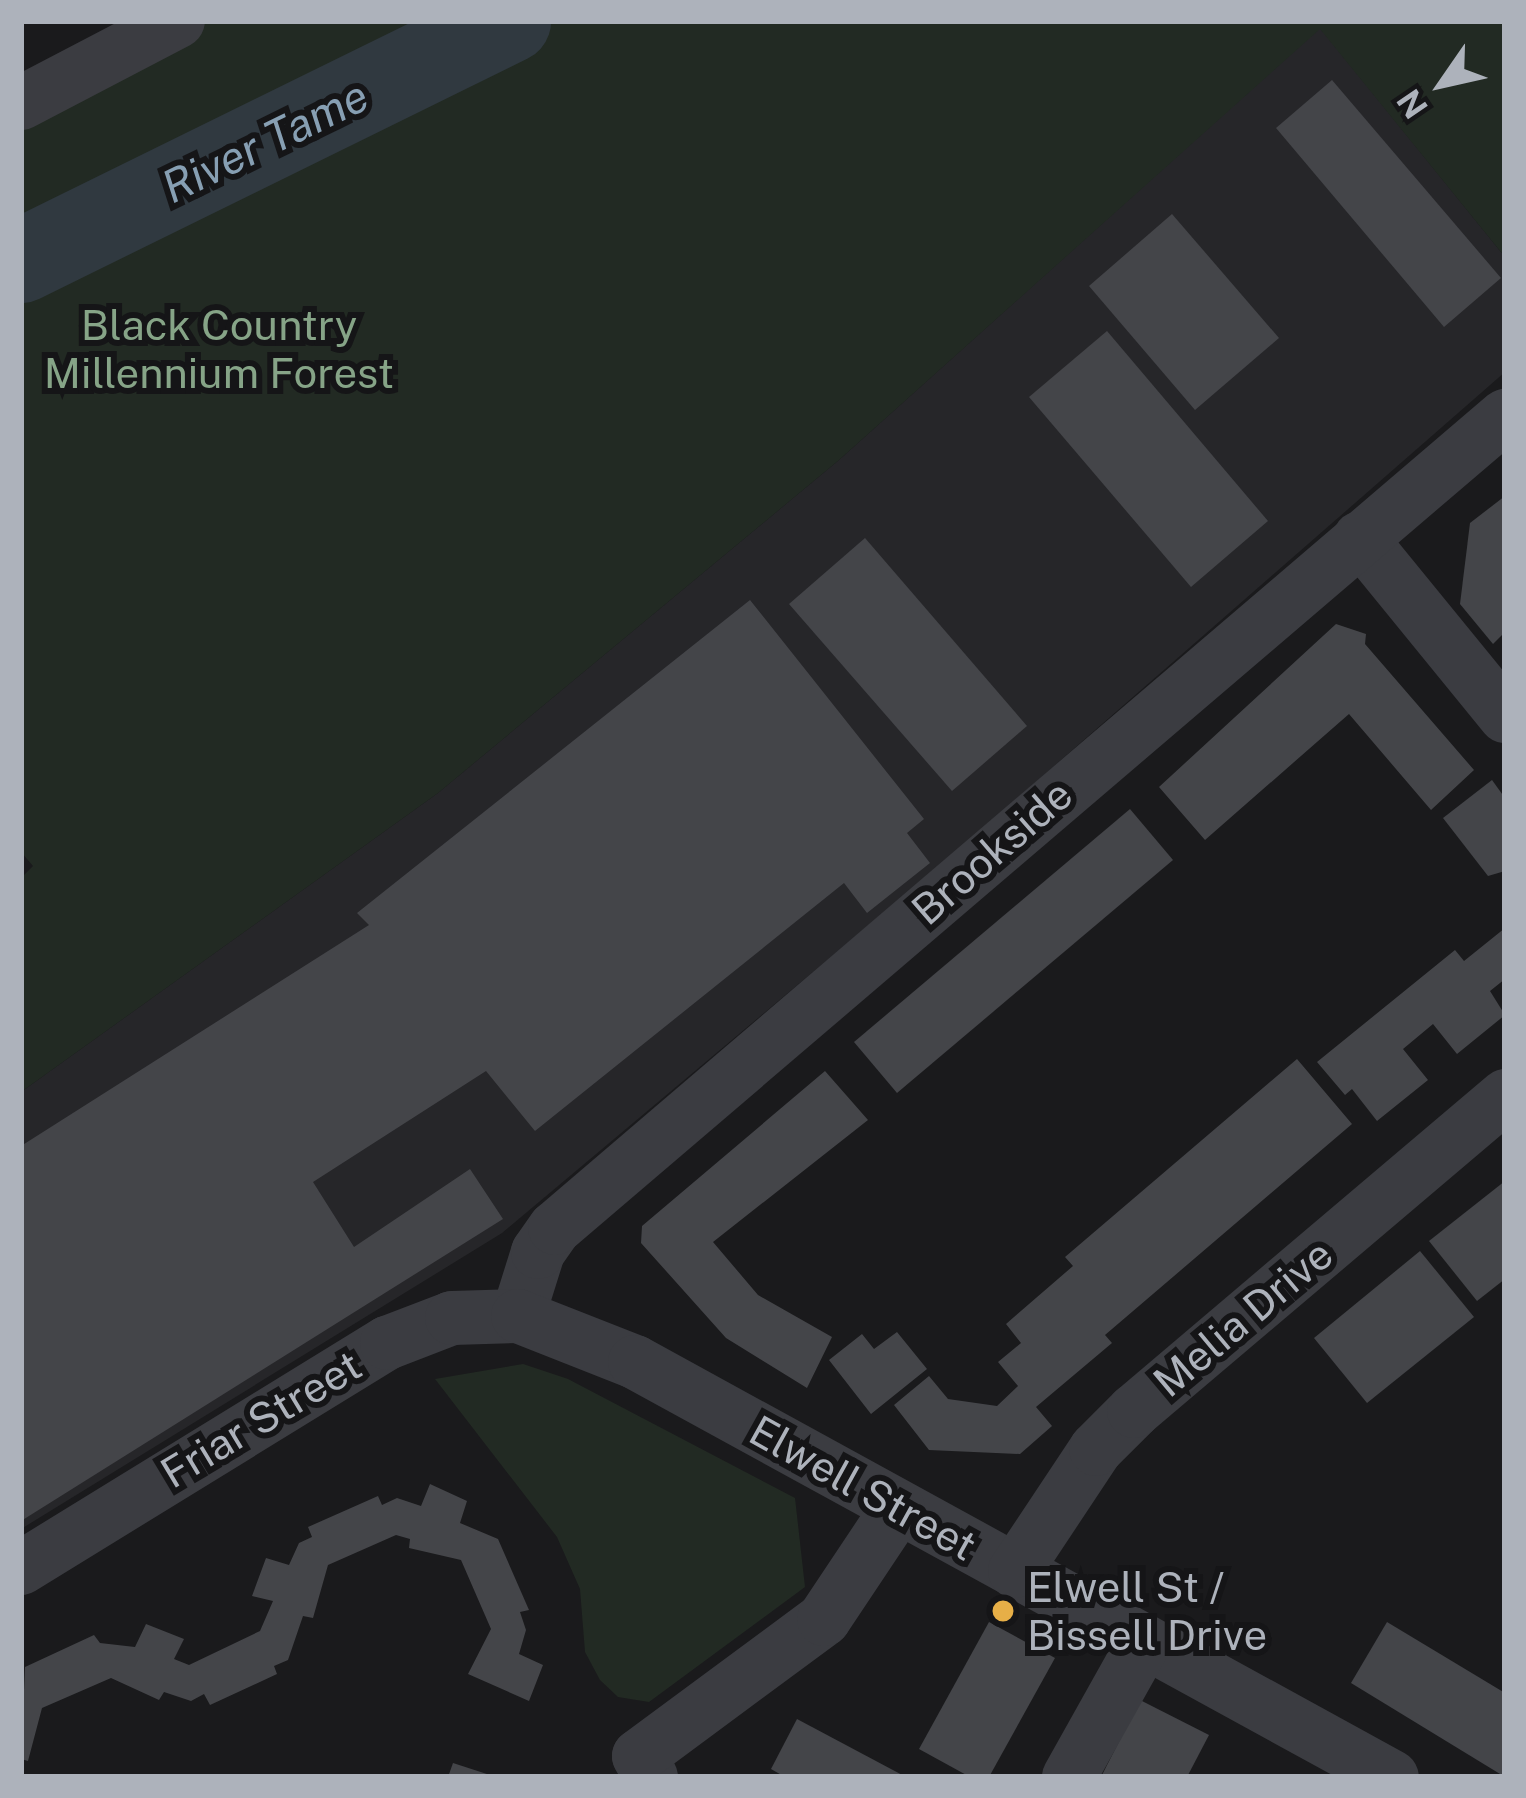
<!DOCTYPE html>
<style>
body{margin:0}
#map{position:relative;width:1526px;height:1798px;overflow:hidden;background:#1a1a1c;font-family:"Public Sans",sans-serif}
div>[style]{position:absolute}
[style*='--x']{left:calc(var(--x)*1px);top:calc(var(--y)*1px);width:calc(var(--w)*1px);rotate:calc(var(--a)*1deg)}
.built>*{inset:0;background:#262629}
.green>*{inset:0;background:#222a23}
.river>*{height:84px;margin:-42px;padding:0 42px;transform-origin:42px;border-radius:42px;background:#303940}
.building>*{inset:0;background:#444549}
.minor>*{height:54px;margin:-27px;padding:0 27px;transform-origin:27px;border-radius:27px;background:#3b3c41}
.dots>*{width:33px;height:33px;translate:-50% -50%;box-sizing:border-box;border:6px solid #151517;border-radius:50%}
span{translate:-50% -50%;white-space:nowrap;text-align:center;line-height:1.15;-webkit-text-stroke:12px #151517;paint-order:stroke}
.park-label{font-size:42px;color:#86a487}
.street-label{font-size:42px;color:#adb2bb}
.poi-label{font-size:42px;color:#adb2bb}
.left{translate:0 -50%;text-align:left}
.water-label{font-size:45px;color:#879fb3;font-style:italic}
.frame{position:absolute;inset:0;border:24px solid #adb2bb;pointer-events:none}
.north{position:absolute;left:1382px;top:24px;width:120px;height:120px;-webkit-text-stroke:9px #151517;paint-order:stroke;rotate:236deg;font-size:33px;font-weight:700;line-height:48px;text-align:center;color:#adb2bb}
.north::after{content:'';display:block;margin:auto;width:42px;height:54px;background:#adb2bb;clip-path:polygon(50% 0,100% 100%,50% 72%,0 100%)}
</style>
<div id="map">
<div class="built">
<div style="clip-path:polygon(1320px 28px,1505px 257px,1505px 372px,951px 856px,502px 1233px,21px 1529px,21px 1092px,438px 793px,839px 460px)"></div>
</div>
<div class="green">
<div style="clip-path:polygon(203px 21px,427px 21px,21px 222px,21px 119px)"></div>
<div style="clip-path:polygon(553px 21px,1505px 21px,1505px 257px,1320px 29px,839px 460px,438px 793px,21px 1092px,21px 878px,33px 866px,21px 852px,21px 277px)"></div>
<div style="clip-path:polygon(523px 1364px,568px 1379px,795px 1498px,805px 1587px,649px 1702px,618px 1697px,600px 1680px,585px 1652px,580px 1589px,557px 1537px,435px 1379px)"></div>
</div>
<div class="river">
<div style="--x:21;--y:261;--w:544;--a:-26.19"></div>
</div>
<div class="building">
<div style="clip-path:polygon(1332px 80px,1501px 278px,1444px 327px,1276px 128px)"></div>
<div style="clip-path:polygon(1172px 214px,1279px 338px,1195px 410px,1089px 286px)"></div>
<div style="clip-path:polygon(1107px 331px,1268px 521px,1191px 587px,1029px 397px)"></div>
<div style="clip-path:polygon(1505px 496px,1505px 632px,1493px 644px,1460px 604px,1470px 523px)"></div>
<div style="clip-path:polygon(865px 538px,1027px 726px,952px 791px,789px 604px)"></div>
<div style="clip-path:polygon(750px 600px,924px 819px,907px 833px,930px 863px,867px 913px,844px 883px,535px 1131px,486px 1071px,313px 1182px,354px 1247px,470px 1169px,503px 1219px,21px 1521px,21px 1146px,369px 925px,357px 913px)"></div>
<div style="clip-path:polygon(1336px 624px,1366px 634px,1365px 644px,1474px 770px,1431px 810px,1349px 714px,1205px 840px,1159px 787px)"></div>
<div style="clip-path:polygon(1492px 780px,1505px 798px,1505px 871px,1488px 876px,1443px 818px)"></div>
<div style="clip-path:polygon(1130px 809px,1173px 860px,897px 1093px,854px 1042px)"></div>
<div style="clip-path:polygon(1505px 928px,1505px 979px,1490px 991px,1505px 1015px,1457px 1054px,1433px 1024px,1403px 1049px,1428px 1080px,1377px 1121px,1352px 1089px,1345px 1095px,1317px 1062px,1455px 950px,1464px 961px)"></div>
<div style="clip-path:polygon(1297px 1059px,1352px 1124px,1105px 1335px,1112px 1343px,1036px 1407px,1052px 1426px,1020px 1454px,929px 1450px,894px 1405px,929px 1376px,948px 1399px,997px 1406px,1018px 1386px,998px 1362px,1021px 1343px,1006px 1324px,1073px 1266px,1065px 1257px)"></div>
<div style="clip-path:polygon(825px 1071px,868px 1120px,713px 1242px,758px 1295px,832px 1337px,807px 1388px,726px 1338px,641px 1243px,642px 1226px)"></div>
<div style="clip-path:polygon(1505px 1181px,1505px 1279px,1477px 1301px,1429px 1241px)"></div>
<div style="clip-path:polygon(1420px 1251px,1474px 1317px,1367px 1403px,1314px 1338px)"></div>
<div style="clip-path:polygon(897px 1332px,927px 1369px,871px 1414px,829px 1360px,862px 1334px,874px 1349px)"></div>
<div style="clip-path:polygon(430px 1484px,467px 1501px,460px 1523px,498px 1539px,529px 1610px,520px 1612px,526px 1630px,519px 1654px,543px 1665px,529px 1701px,468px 1674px,491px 1629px,461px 1560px,409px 1548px,410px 1539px,396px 1535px,328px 1565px,313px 1618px,303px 1616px,288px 1660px,274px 1666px,277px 1674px,210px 1705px,204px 1694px,191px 1701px,164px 1692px,159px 1700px,111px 1678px,42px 1708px,28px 1761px,21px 1759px,25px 1667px,94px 1635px,100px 1643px,135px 1647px,146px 1624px,184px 1639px,174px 1659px,189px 1665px,260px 1631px,273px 1601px,252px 1596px,266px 1558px,289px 1565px,299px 1543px,312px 1537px,308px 1527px,378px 1496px,382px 1505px,397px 1498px,421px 1506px)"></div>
<div style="clip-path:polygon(989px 1622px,1055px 1658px,989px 1777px,970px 1777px,919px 1749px)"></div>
<div style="clip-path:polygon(1387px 1622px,1505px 1693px,1505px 1777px,1351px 1683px)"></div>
<div style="clip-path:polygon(1140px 1700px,1209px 1735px,1187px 1777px,1101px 1777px)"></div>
<div style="clip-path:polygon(797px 1719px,906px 1777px,785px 1777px,771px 1769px)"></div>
<div style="clip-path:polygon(453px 1763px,493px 1776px,493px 1777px,448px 1777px)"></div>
</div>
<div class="minor">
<div style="--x:21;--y:103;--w:177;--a:-27.6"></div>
<div style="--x:1360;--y:538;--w:230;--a:50.8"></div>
<div style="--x:518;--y:1316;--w:67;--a:-72.6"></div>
<div style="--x:538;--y:1252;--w:29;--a:-55"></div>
<div style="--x:555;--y:1228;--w:1250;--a:-40.52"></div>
<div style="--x:21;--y:1568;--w:430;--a:-31.6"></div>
<div style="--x:387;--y:1343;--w:70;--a:-21"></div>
<div style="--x:452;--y:1318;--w:66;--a:-1.7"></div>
<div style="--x:518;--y:1316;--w:126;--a:21.5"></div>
<div style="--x:635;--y:1362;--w:863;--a:28.73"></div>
<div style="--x:1015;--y:1571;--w:146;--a:-56.4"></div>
<div style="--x:1096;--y:1449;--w:54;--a:-45"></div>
<div style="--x:1134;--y:1411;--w:487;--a:-40.3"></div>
<div style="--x:651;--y:1777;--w:24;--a:-120"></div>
<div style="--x:639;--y:1756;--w:230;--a:-36.5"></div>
<div style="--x:824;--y:1619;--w:133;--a:-56.3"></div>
<div style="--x:1069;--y:1777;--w:154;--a:-60.8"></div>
</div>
<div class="dots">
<div style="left:1003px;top:1611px;background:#e7af47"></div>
</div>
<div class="park-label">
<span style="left:219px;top:349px">Black Country<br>Millennium Forest</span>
</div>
<div class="street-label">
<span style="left:992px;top:852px;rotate:-41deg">Brookside</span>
<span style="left:1243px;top:1318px;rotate:-40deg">Melia Drive</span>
<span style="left:261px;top:1419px;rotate:-31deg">Friar Street</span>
<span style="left:863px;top:1488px;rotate:29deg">Elwell Street</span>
</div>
<div class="poi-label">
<span class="left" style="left:1027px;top:1611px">Elwell St /<br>Bissell Drive</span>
</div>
<div class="water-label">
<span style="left:265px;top:141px;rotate:-26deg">River Tame</span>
</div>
<div class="frame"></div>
<div class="north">N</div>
</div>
